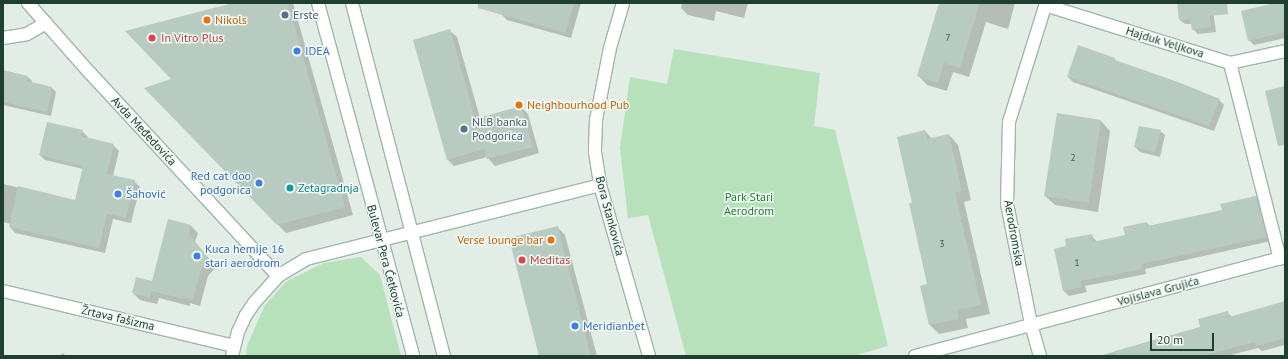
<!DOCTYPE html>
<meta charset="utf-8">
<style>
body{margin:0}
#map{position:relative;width:1288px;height:359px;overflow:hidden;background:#e1ede5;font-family:"PT Sans",sans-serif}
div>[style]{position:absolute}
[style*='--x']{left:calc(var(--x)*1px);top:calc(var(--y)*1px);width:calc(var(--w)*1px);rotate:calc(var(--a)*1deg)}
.green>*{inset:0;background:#b7e1ba}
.shadow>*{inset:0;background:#0003}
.building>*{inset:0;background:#b8cbc0}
.roads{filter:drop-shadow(1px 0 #a3b6ab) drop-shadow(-1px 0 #a3b6ab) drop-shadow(0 1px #a3b6ab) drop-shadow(0 -1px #a3b6ab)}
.street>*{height:12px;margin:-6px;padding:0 6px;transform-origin:6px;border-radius:6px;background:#fff}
.secondary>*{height:12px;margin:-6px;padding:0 6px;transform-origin:6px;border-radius:6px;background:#fff}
.dots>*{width:11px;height:11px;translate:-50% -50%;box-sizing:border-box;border:2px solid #f1f9f4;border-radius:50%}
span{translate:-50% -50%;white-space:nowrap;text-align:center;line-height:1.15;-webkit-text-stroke:3px #f1f9f4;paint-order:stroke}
.number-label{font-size:10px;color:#456354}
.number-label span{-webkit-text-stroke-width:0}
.service-label{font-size:12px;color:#4e5e75}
.left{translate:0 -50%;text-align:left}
.food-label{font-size:12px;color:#c56008}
.right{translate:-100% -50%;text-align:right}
.health-label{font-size:12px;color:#be3a42}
.street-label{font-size:12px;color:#1f4030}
.shop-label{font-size:12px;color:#366cbe}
.culture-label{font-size:12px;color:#0d838f}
.park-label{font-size:12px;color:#257b35}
.frame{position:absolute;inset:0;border:4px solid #1f4030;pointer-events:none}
.scale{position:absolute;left:1150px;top:333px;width:64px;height:18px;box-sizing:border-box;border:2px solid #1f4030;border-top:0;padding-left:5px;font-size:12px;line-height:14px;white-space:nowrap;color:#1f4030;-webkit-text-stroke:3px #f1f9f4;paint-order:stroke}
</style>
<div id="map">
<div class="green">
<div style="clip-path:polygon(674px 49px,820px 73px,814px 126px,835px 130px,888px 346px,853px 356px,686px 356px,648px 215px,628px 218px,620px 148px,630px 77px,667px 84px)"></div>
<div style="clip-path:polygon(361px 257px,380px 275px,401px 356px,246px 356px,247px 346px,265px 305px,287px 281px,324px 263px)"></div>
</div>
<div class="shadow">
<div style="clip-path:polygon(237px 3px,293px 3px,353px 215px,286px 233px,146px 88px,172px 80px)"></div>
<div style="clip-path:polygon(504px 3px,581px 3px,571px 38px,507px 20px,501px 14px)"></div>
<div style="clip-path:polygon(682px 3px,748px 3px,744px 18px,716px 11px,714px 21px,688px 15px,681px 8px)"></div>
<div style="clip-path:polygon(954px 3px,1015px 3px,1008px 29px,986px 22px,969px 77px,953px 72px,947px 91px,927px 85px,918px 75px)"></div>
<div style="clip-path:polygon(1178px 3px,1212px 3px,1216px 32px,1198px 34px,1193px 29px,1192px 24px,1185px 24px,1180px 20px)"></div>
<div style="clip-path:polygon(1279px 3px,1285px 3px,1285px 38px,1254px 45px,1249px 40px)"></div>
<div style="clip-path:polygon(450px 31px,457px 37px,480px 118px,521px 107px,528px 114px,539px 153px,495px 166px,487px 157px,454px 166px,447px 159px)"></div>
<div style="clip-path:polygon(3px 71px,28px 77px,32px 81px,32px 83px,52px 88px,56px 92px,51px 116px,3px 105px)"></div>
<div style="clip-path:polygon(1068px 77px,1219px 100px,1224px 105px,1214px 131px,1073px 82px)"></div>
<div style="clip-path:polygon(1058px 114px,1101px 121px,1110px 131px,1098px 212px,1055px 205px,1045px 196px)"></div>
<div style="clip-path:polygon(82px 131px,88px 137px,87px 139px,113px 145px,119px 151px,113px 176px,134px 181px,140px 187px,131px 223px,113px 219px,105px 253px,15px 233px,10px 227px,11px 224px,3px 222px,3px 184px,76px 201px,83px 169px,45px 160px,40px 155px)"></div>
<div style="clip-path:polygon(925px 131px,932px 139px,949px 135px,958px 145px,971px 200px,964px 202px,990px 314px,966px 319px,968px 328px,939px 334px,930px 325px,921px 286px,928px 285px,913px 203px)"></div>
<div style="clip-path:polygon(1160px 131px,1165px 135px,1160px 157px,1140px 152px,1135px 147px)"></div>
<div style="clip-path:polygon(1256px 197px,1261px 202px,1271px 241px,1145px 269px,1146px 274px,1085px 286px,1087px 292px,1069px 296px,1064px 291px,1067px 247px,1091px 235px,1097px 242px,1126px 235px,1147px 223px,1150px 226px,1223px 211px)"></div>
<div style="clip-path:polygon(169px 220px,191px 226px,198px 233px,195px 242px,216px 267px,208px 276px,200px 306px,190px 303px,190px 306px,159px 298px,157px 304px,140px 300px,133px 293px,153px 282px)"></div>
<div style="clip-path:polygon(557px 227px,565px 235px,597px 356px,540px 356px)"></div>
<div style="clip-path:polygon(1285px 302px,1285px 345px,1262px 351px,1258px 348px,1227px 356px,1099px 356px,1202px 328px,1227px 312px,1232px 317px)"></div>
<div style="clip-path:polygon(63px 353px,66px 356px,59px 356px)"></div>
</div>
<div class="building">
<div style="clip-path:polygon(233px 3px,288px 3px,345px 207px,277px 225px,144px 88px,171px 79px,125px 31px)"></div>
<div style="clip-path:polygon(478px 3px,574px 3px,565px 33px,478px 8px)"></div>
<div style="clip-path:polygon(939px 3px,980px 3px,960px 68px,944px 63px,938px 83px,917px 76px)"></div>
<div style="clip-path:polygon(1177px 3px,1227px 3px,1228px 14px,1210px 16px,1211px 27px,1192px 30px,1190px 19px,1179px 20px)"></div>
<div style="clip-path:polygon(1275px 3px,1285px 3px,1285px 32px,1248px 41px,1241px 11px)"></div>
<div style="clip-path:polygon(450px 29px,475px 119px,521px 106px,533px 147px,487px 159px,484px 149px,447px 160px,413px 40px)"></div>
<div style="clip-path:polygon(1078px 45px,1115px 58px,1115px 60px,1178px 82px,1220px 99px,1209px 126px,1067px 77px)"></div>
<div style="clip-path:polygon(3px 70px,28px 76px,27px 81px,52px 87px,47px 112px,3px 102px)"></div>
<div style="clip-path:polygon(1285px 86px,1285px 145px,1278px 146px,1265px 91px)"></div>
<div style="clip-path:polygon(1057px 113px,1101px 120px,1089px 203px,1044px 196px)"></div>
<div style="clip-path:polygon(47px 122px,83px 130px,81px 136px,114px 144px,107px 174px,135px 180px,126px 218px,107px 214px,99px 248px,9px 227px,18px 186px,75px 200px,83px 166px,39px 155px)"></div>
<div style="clip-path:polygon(1139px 126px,1161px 130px,1155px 152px,1134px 147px)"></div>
<div style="clip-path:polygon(925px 130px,927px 139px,949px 134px,962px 191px,955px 193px,981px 305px,957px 310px,959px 319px,929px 325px,920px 286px,927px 284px,909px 203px,912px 203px,897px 137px)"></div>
<div style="clip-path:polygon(1256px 196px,1267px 237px,1141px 264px,1142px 269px,1081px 281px,1082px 287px,1063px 291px,1054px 249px,1066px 246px,1065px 239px,1092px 234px,1093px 242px,1125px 235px,1123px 227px,1147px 222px,1148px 226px,1222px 210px,1220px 204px)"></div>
<div style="clip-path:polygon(168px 219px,191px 225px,189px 234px,210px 260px,201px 269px,193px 300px,183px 297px,183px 299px,152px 291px,150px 298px,132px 293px,136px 277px,152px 281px)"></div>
<div style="clip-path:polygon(558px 226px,591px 356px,539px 356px,509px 238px)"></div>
<div style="clip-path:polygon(1285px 301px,1285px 338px,1256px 346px,1255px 342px,1202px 356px,1115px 356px,1115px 351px,1200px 327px,1198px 319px,1228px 311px,1229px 317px)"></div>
</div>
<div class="roads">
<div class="street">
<div style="--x:28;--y:3;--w:94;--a:48.5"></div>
<div style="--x:90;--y:73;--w:277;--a:47.2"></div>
<div style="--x:623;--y:3;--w:47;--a:106.1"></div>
<div style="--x:610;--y:48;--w:73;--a:101"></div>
<div style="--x:596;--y:120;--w:32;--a:92"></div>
<div style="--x:595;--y:152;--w:33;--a:81"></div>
<div style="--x:600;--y:185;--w:178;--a:74"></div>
<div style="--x:1045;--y:5;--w:194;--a:17.4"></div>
<div style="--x:1230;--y:63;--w:56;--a:-12.3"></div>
<div style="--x:3;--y:38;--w:24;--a:-9"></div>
<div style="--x:27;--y:34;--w:22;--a:-30"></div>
<div style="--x:1230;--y:63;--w:202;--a:75.7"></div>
<div style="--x:3;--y:291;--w:237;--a:13.4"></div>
<div style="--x:232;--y:356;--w:25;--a:-76"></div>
<div style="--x:238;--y:332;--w:19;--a:-65"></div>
<div style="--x:246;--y:315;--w:14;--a:-56"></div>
<div style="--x:254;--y:303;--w:36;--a:-48"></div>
<div style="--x:278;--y:276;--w:33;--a:-31"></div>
<div style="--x:306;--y:259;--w:303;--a:-14.1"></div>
<div style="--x:915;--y:356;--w:383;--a:-15"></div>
<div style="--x:1040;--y:356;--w:33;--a:-106"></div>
<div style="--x:1031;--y:324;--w:122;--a:-101.3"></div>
<div style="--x:1007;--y:204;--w:82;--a:-88.6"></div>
<div style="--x:1009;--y:122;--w:125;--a:-72.7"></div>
</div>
<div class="secondary">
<div style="--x:318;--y:3;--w:366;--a:74.9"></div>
<div style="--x:352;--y:3;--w:365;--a:75.4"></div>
</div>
</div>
<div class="dots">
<div style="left:285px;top:15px;background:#5c6f8a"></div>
<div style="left:207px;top:20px;background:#e8710a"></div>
<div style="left:152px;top:38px;background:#e0444e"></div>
<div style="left:297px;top:51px;background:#3f7fe0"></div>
<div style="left:519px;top:105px;background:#e8710a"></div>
<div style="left:464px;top:129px;background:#5c6f8a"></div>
<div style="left:259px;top:183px;background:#3f7fe0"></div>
<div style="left:290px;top:188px;background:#0f9aa8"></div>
<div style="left:118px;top:194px;background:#3f7fe0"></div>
<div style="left:551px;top:240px;background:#e8710a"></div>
<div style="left:197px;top:256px;background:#3f7fe0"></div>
<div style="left:522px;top:260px;background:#e0444e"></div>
<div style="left:575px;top:326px;background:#3f7fe0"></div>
</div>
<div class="number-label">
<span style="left:948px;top:38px">7</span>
<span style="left:1073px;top:158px">2</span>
<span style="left:942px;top:244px">3</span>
<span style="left:1077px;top:263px">1</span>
</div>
<div class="service-label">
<span class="left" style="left:293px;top:15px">Erste</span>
<span class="left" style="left:472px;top:129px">NLB banka<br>Podgorica</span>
</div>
<div class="food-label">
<span class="left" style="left:215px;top:20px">Nikols</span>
<span class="left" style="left:527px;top:105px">Neighbourhood Pub</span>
<span class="right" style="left:543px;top:240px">Verse lounge bar</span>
</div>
<div class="health-label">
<span class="left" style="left:161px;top:38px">In Vitro Plus</span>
<span class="left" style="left:530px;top:260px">Meditas</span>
</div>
<div class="street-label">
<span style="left:1165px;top:42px;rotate:17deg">Hajduk Veljkova</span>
<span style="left:144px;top:131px;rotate:47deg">Avda Međedovića</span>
<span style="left:610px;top:216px;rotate:75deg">Bora Stankovića</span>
<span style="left:1014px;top:233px;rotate:80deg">Aerodromska</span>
<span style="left:386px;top:261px;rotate:75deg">Bulevar Pera Ćetkovića</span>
<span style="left:1158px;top:291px;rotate:-15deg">Vojislava Grujića</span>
<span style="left:118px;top:318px;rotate:13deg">Žrtava fašizma</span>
</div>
<div class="shop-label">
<span class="left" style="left:305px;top:51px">IDEA</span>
<span class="right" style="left:251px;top:183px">Red cat doo<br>podgorica</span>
<span class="left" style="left:126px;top:194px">Šahović</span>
<span class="left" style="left:205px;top:256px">Kuca hemije 16<br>stari aerodrom</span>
<span class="left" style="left:583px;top:326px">Meridianbet</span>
</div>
<div class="culture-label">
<span class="left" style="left:298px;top:188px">Zetagradnja</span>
</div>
<div class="park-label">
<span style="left:749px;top:204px">Park Stari<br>Aerodrom</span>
</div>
<div class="frame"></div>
<div class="scale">20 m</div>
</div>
